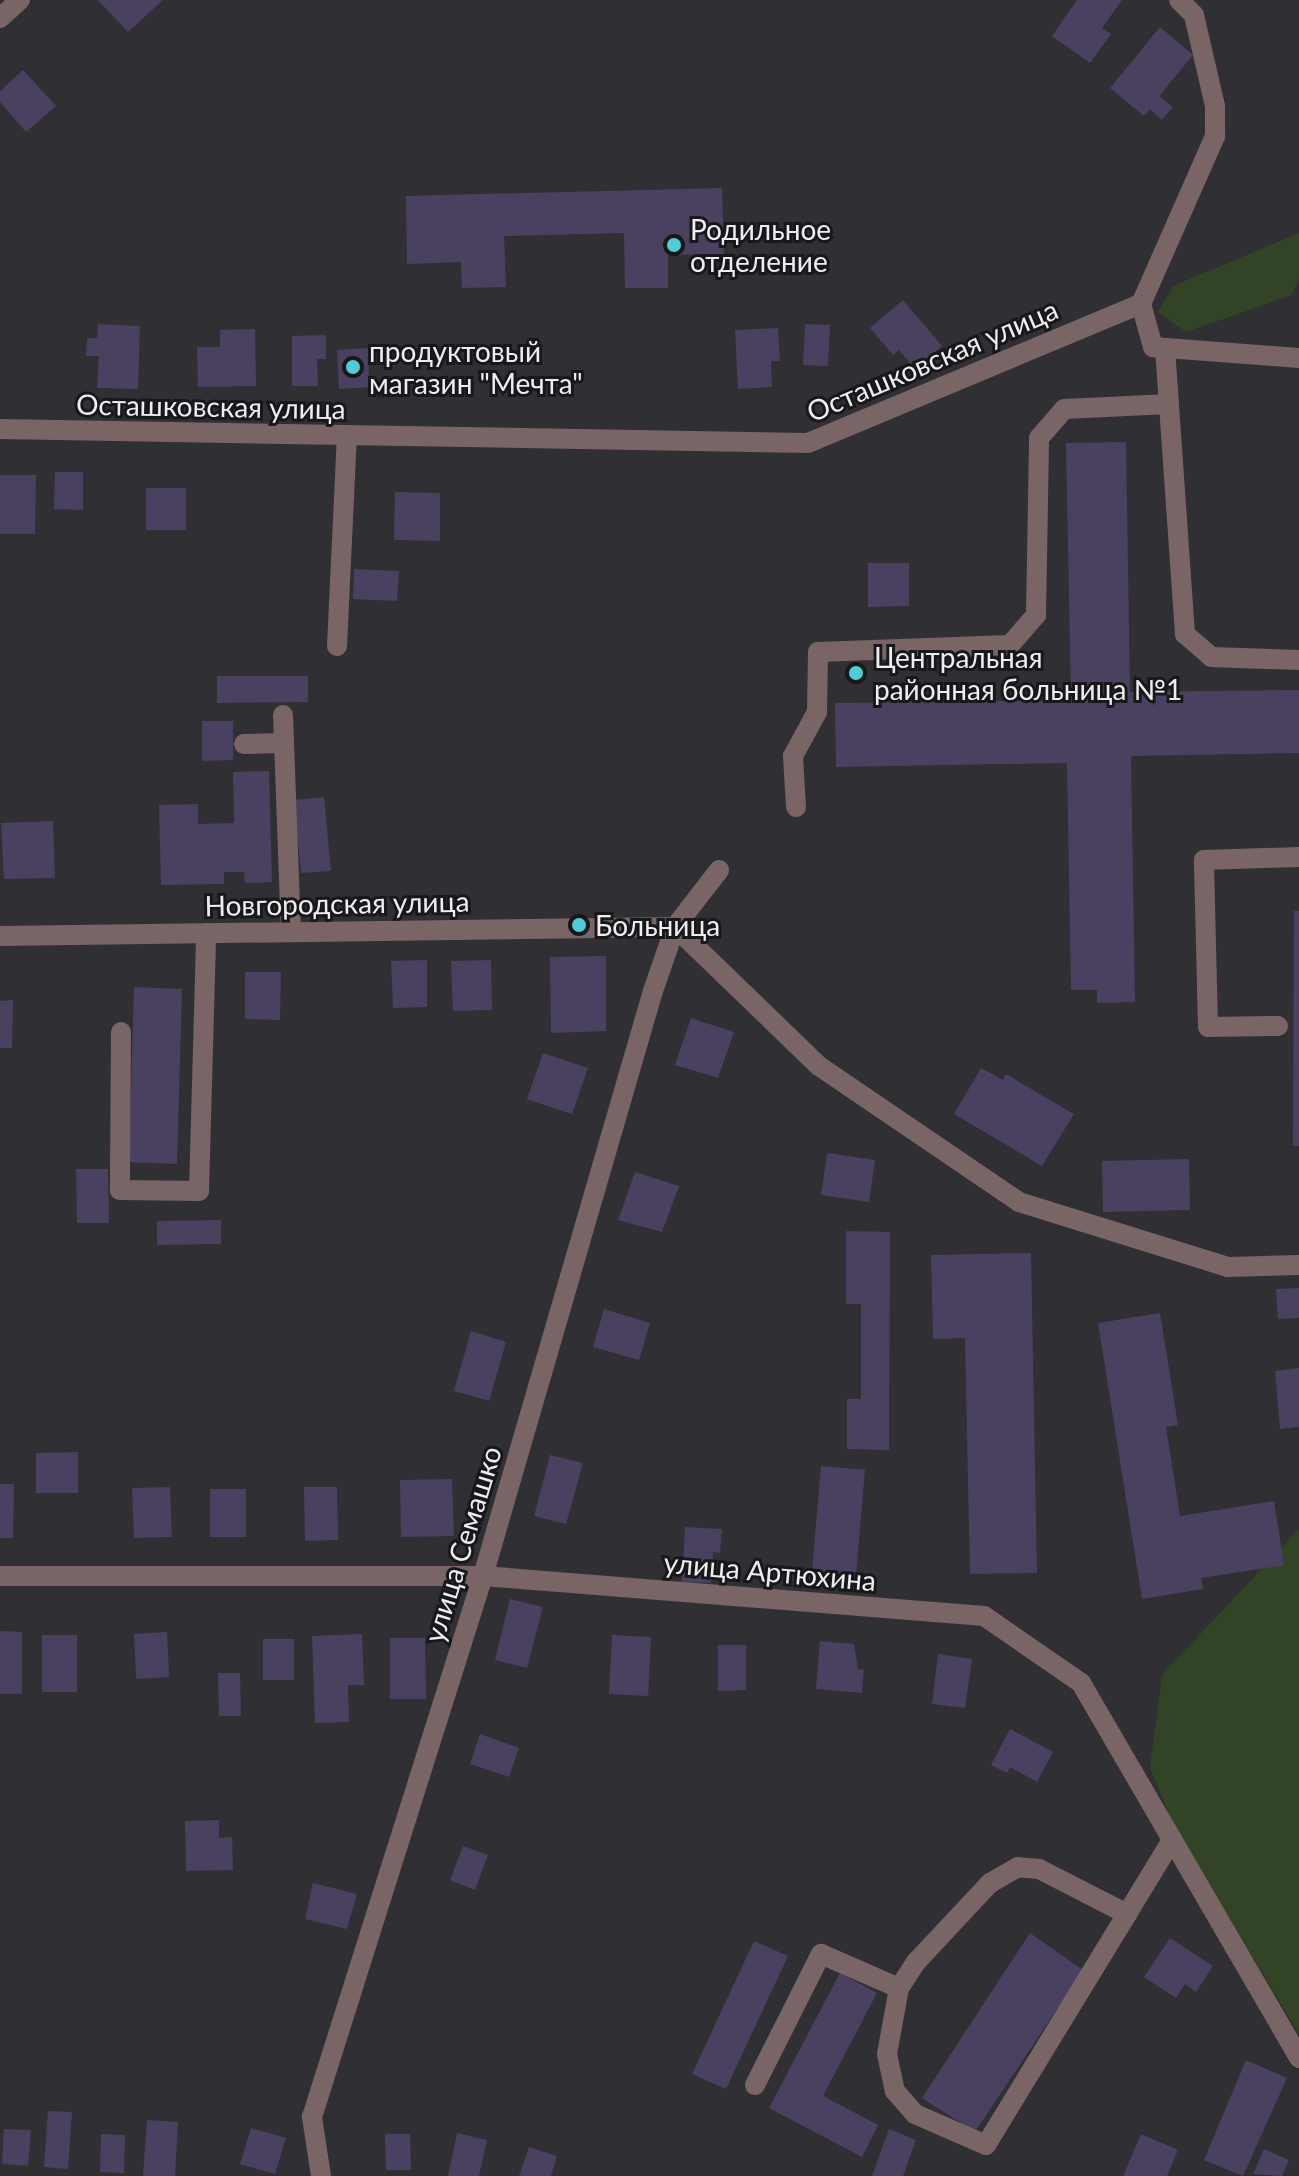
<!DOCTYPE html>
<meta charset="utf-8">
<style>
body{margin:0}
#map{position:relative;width:1299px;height:2176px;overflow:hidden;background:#302f34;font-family:Lato,sans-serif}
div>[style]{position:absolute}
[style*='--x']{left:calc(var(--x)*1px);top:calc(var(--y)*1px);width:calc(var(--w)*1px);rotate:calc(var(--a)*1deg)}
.green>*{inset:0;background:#324425}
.building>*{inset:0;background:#4a4060}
.minor>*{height:20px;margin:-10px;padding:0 10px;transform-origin:10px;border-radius:10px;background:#796566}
.dots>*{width:22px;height:22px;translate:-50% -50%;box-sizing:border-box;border:4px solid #18171a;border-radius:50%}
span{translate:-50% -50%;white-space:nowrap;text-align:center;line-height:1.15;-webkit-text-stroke:6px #18171a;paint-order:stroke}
.poi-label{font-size:28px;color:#eeedf1}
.left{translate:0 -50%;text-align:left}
.street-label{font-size:28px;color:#eeedf1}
</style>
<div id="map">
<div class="green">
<div style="clip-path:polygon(1299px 233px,1299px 279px,1292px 295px,1186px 332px,1158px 312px,1173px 286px)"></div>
<div style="clip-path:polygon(1299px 1529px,1299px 2034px,1173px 1824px,1150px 1768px,1162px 1675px)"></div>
</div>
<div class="building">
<div style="clip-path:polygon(98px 0,163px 0,128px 32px)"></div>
<div style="clip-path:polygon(1077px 0,1122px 0,1102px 28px,1111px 34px,1090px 63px,1052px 36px)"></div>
<div style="clip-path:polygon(1160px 27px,1193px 55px,1159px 96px,1173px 107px,1162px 120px,1150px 109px,1144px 116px,1110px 88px)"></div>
<div style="clip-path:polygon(23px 70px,56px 106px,26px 132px,0 102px,0 91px)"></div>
<div style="clip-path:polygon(722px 188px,724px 254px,668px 255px,668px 288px,625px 288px,624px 233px,504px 236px,506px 287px,462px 288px,461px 262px,407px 264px,406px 196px)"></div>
<div style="clip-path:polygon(903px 300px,942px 346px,915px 369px,899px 350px,893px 355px,870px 328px)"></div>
<div style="clip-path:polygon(98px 324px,140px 326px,138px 389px,97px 388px,99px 356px,86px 356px,87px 338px,97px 338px)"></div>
<div style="clip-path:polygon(805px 324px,830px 325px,828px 366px,803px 365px)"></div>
<div style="clip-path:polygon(778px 328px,780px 361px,771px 361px,772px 387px,738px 389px,735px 330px)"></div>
<div style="clip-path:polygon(255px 329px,256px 386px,198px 387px,197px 347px,220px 347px,220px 330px)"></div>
<div style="clip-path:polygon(326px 335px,326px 359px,317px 359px,318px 386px,292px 386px,292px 336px)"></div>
<div style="clip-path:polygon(368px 348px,369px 387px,339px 389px,337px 350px)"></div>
<div style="clip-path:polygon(1126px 442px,1130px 692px,1299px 690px,1299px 753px,1131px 756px,1135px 1002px,1097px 1003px,1097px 990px,1071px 990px,1067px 763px,836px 767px,835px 703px,1071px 700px,1066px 443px)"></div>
<div style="clip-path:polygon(55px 472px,83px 472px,83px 510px,54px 509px)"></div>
<div style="clip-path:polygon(0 475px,36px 475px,35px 534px,0 534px)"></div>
<div style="clip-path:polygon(146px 488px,186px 488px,186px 530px,146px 530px)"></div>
<div style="clip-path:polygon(395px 492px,440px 493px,440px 541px,394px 540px)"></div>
<div style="clip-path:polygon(868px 563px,909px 563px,909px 606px,868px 607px)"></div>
<div style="clip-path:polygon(354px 569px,399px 571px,397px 601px,353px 599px)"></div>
<div style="clip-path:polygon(217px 676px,308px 676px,308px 702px,217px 703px)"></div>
<div style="clip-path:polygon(202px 721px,233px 721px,233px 760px,202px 761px)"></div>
<div style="clip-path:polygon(269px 771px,272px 882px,245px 883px,244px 872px,224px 872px,224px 884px,161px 885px,159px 805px,198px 804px,198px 824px,234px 823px,233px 772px)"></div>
<div style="clip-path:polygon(324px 797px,331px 871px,301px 873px,294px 800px)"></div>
<div style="clip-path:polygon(53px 821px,55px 878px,4px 879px,1px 823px)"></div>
<div style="clip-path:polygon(1294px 911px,1299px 911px,1299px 1146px,1293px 1146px)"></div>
<div style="clip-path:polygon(606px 956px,606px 1031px,551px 1033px,550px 957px)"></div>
<div style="clip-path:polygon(427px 960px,427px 1007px,393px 1008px,391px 961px)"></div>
<div style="clip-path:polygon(491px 960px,492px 1010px,453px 1011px,451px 961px)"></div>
<div style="clip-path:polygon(245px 972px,281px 972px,280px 1020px,245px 1019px)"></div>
<div style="clip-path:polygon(134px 987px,182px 989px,177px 1164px,129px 1162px)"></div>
<div style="clip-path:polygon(13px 1000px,12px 1048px,0 1048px,0 1001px)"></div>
<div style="clip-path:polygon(691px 1018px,734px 1032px,718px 1078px,675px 1065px)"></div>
<div style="clip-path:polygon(543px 1053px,588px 1068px,572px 1114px,527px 1099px)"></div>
<div style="clip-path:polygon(981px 1068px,1003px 1080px,1006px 1074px,1074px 1114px,1042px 1166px,954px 1114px)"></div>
<div style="clip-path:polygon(827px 1153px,875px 1160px,869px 1202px,821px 1195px)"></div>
<div style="clip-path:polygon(1189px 1159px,1190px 1210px,1103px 1212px,1102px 1161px)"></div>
<div style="clip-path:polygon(76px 1169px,108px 1169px,109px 1223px,77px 1223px)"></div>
<div style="clip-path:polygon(635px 1172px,679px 1186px,662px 1232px,618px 1220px)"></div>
<div style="clip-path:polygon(221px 1220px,221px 1244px,157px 1245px,157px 1221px)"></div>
<div style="clip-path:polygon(846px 1231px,890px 1232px,889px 1450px,847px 1449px,847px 1399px,861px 1399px,861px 1304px,846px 1304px)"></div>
<div style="clip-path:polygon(1031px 1253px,1037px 1573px,970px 1574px,965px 1338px,933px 1339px,931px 1255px)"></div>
<div style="clip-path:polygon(1299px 1288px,1299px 1318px,1278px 1319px,1276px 1289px)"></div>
<div style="clip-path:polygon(604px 1309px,650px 1323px,639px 1360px,593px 1347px)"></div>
<div style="clip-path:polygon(1160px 1313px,1178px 1425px,1166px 1427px,1180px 1516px,1274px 1501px,1284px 1565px,1201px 1578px,1203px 1589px,1142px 1599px,1098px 1323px)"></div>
<div style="clip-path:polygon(471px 1331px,506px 1342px,489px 1401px,454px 1391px)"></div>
<div style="clip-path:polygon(1299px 1368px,1299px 1427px,1280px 1429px,1275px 1371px)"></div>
<div style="clip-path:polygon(78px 1452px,78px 1493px,36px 1493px,36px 1453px)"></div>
<div style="clip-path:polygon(550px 1455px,583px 1463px,566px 1524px,534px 1516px)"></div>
<div style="clip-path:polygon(821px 1466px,865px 1470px,856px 1575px,812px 1571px)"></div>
<div style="clip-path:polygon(452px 1479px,454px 1536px,401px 1537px,400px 1480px)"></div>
<div style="clip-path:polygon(0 1484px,14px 1484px,13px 1538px,0 1538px)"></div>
<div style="clip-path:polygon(170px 1487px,172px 1537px,134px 1538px,132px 1488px)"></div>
<div style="clip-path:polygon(304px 1487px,337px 1487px,338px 1540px,305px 1541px)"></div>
<div style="clip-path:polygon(210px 1489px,246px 1489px,246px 1537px,210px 1537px)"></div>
<div style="clip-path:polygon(685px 1527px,722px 1529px,720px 1553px,713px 1552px,711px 1583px,682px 1582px)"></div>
<div style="clip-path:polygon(510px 1599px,543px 1607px,527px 1668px,495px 1660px)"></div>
<div style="clip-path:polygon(0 1631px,22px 1632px,22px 1694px,0 1694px)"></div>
<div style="clip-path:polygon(167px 1632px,169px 1677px,136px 1679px,134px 1634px)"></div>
<div style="clip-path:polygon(362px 1634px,364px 1685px,348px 1685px,349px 1722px,315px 1723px,312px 1636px)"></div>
<div style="clip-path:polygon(42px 1635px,77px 1635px,77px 1692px,42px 1692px)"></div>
<div style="clip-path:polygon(612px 1635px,651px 1637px,648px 1696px,609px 1694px)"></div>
<div style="clip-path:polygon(390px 1638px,425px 1638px,426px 1699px,390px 1699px)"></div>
<div style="clip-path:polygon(263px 1639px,294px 1639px,294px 1680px,263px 1680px)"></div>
<div style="clip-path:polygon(820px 1641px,854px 1644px,858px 1669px,864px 1670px,862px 1693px,816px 1689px)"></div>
<div style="clip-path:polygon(718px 1645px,746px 1645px,746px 1690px,718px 1691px)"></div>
<div style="clip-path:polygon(938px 1654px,972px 1659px,965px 1708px,932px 1704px)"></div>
<div style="clip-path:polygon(218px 1673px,240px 1673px,241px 1716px,219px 1716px)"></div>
<div style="clip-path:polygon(1010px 1729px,1053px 1752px,1037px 1782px,1010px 1767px,1007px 1773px,991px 1765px)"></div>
<div style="clip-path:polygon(480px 1734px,519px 1748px,509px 1777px,470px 1764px)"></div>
<div style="clip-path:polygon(219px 1820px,219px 1838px,232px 1837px,233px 1870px,186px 1871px,185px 1821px)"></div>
<div style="clip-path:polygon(463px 1846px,488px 1855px,475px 1890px,450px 1880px)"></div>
<div style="clip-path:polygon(313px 1883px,357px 1894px,347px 1929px,305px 1919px)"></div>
<div style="clip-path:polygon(1030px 1933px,1083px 1970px,975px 2132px,922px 2098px)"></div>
<div style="clip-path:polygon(1170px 1938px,1213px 1966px,1196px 1992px,1185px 1984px,1176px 1998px,1144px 1977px)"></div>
<div style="clip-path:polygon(754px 1941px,788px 1956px,726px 2089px,692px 2074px)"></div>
<div style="clip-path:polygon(840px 1973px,877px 1993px,823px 2096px,878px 2125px,862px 2157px,769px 2108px)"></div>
<div style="clip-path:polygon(1246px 2060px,1287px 2078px,1243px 2176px,1204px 2160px)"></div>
<div style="clip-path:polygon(48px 2111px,72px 2112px,68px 2169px,44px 2167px)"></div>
<div style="clip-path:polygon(147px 2120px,178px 2122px,175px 2176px,143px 2176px)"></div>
<div style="clip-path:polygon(251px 2128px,286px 2138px,275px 2174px,240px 2164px)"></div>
<div style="clip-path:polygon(4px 2129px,31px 2130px,28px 2166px,2px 2164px)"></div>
<div style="clip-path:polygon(889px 2129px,916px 2140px,903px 2176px,872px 2176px)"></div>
<div style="clip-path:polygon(457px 2133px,487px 2140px,479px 2176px,448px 2176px)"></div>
<div style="clip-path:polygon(101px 2134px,125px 2135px,124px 2173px,100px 2172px)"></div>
<div style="clip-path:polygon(385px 2134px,410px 2134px,411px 2170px,386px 2170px)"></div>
<div style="clip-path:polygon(1141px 2134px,1178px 2150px,1167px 2176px,1123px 2176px)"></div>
<div style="clip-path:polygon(529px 2147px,557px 2156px,551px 2176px,519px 2176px)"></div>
<div style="clip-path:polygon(1264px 2149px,1289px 2160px,1282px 2176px,1253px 2174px)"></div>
</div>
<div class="minor">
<div style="--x:0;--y:18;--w:27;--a:-42"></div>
<div style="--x:1141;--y:304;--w:45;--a:74.4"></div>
<div style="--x:1153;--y:347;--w:146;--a:4.3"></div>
<div style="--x:1165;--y:348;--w:287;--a:86"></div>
<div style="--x:1185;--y:634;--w:35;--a:41"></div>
<div style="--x:1211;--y:657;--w:88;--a:2"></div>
<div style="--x:0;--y:429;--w:808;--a:0.99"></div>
<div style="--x:808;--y:443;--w:361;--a:-22.7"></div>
<div style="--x:1141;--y:304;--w:184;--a:-66.2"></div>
<div style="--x:1215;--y:136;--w:30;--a:-90"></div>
<div style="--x:1215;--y:106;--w:93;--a:-103"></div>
<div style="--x:1194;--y:15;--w:21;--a:-135"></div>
<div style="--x:337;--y:646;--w:209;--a:-87.3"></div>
<div style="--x:283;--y:715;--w:217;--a:87.9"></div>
<div style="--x:244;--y:744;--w:40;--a:-1.4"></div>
<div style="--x:796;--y:807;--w:51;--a:-93.4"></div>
<div style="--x:793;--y:756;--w:50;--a:-61.4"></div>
<div style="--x:817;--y:712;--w:60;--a:-89"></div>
<div style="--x:818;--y:652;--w:192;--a:-2.1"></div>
<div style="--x:1010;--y:645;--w:40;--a:-49"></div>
<div style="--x:1036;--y:615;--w:177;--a:-89"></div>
<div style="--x:1039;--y:438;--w:38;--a:-49"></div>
<div style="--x:1064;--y:409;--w:105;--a:-2.7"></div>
<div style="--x:675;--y:927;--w:200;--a:44"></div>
<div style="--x:819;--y:1066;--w:242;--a:34.2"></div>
<div style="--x:1019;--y:1202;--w:219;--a:17.3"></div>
<div style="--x:1228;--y:1267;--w:71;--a:-1.6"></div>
<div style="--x:0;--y:936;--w:675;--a:-0.76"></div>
<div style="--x:1278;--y:1026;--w:70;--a:179.2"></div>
<div style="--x:1208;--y:1027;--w:167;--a:-91.4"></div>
<div style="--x:1204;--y:860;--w:95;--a:-1.8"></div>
<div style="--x:121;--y:1032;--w:158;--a:90.4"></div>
<div style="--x:120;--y:1190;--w:79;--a:0.7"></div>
<div style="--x:199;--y:1191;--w:258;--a:-88.4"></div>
<div style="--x:0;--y:1576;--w:483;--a:0"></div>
<div style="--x:483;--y:1576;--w:503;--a:4.56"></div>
<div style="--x:984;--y:1616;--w:118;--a:34.6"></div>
<div style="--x:1081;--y:1683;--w:434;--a:59.8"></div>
<div style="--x:1127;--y:1914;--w:99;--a:-152.9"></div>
<div style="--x:1039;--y:1869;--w:21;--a:-175"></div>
<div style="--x:1018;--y:1867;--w:32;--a:150"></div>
<div style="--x:990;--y:1883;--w:108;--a:133.1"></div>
<div style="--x:916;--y:1962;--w:31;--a:123"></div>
<div style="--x:899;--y:1988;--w:67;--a:100.3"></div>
<div style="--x:887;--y:2054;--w:38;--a:78"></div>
<div style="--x:895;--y:2091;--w:30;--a:49"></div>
<div style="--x:915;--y:2114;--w:77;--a:23.6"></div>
<div style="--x:986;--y:2145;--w:271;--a:-58.6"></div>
<div style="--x:1127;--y:1914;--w:87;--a:-58.7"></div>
<div style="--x:755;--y:2085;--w:147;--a:-63.3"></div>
<div style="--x:821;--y:1954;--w:85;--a:23.6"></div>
<div style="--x:321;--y:2176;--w:60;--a:-98.7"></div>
<div style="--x:312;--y:2117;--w:567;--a:-72.46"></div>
<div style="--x:483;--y:1576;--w:609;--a:-73.8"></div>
<div style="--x:653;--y:991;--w:68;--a:-71"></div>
<div style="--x:675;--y:927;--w:72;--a:-52.3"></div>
</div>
<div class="dots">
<div style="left:674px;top:245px;background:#51ccd5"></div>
<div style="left:353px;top:367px;background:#51ccd5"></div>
<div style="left:856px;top:673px;background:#51ccd5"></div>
<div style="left:579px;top:925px;background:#51ccd5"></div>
</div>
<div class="poi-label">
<span class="left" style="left:690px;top:245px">Родильное<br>отделение</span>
<span class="left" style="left:369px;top:367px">продуктовый<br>магазин "Мечта"</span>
<span class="left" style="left:874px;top:673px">Центральная<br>районная больница №1</span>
<span class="left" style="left:595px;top:925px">Больница</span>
</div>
<div class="street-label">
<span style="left:932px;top:360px;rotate:-23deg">Осташковская улица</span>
<span style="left:211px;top:406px;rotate:1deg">Осташковская улица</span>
<span style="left:337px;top:903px;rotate:-1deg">Новгородская улица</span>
<span style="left:462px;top:1544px;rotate:-73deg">улица Семашко</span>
<span style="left:770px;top:1571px;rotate:5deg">улица Артюхина</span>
</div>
</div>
